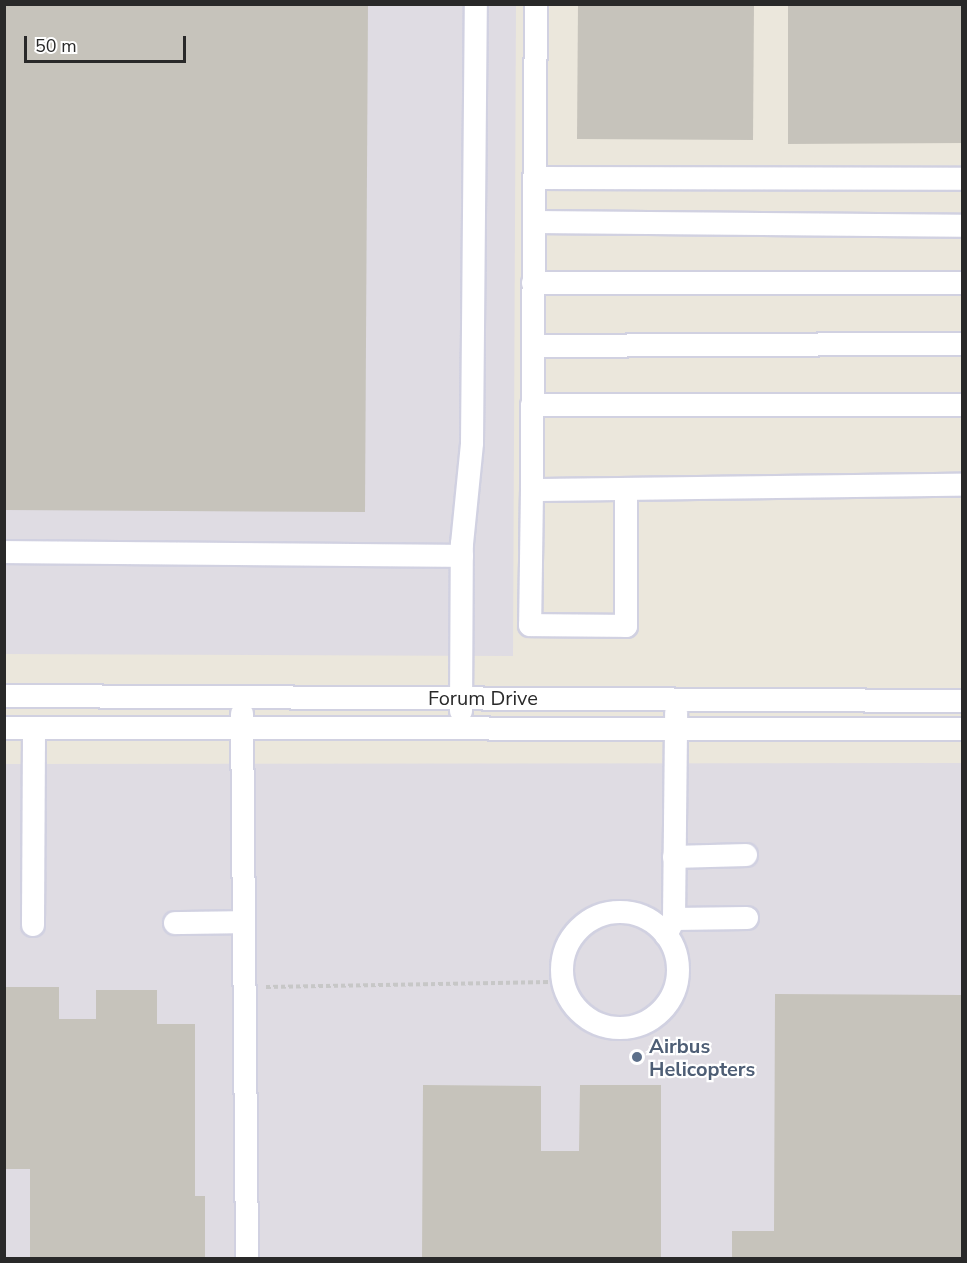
<!DOCTYPE html>
<style>
body{margin:0}
#map{position:relative;width:967px;height:1263px;overflow:hidden;background:#ebe7dc;font-family:"Nunito Sans",sans-serif}
div>[style]{position:absolute}
[style*='--x']{left:calc(var(--x)*1px);top:calc(var(--y)*1px);width:calc(var(--w)*1px);rotate:calc(var(--a)*1deg)}
.industrial>*{inset:0;background:#dfdce3}
.building>*{inset:0;background:#c6c3bb}
.path>*{height:4px;margin-top:-2px;transform-origin:0;background:repeating-linear-gradient(90deg,#c7c7c7 0 4.5px,transparent 0 7.5px)}
.roads{filter:drop-shadow(2px 0 #d1d1e1) drop-shadow(-2px 0 #d1d1e1) drop-shadow(0 2px #d1d1e1) drop-shadow(0 -2px #d1d1e1)}
.minor>*{height:22px;margin:-11px;padding:0 11px;transform-origin:11px;border-radius:11px;background:#fff}
.minor>.ring{margin:-11px;padding:0;box-sizing:content-box;background:none;border:22px solid #fff;border-radius:50%}
.dots>*{width:16px;height:16px;translate:-50% -50%;box-sizing:border-box;border:3px solid #fff;border-radius:50%}
span{translate:-50% -50%;white-space:nowrap;text-align:center;line-height:1.15;-webkit-text-stroke:4.5px #fff;paint-order:stroke}
.street-label{font-size:20px;color:#292929}
.service-label{font-size:20px;color:#4e5e75;font-weight:700}
.left{translate:0 -50%;text-align:left}
.frame{position:absolute;inset:0;border:6px solid #292929;pointer-events:none}
.scale{position:absolute;left:24px;top:36px;width:162px;height:27px;box-sizing:border-box;border:3px solid #292929;border-top:0;padding-left:8px;font-size:18px;line-height:21px;white-space:nowrap;color:#292929;-webkit-text-stroke:4px #fff;paint-order:stroke}
</style>
<div id="map">
<div class="industrial">
<div style="clip-path:polygon(5px 5px,516px 5px,513px 656px,5px 654px)"></div>
<div style="clip-path:polygon(962px 763px,962px 1258px,5px 1258px,5px 764px)"></div>
</div>
<div class="building">
<div style="clip-path:polygon(4px 4px,368px 4px,365px 512px,4px 510px)"></div>
<div style="clip-path:polygon(578px 4px,754px 4px,753px 140px,577px 139px)"></div>
<div style="clip-path:polygon(788px 4px,963px 4px,963px 143px,788px 144px)"></div>
<div style="clip-path:polygon(4px 987px,59px 987px,59px 1019px,96px 1019px,96px 990px,157px 990px,157px 1024px,195px 1024px,195px 1196px,205px 1196px,205px 1258px,30px 1258px,30px 1169px,4px 1169px)"></div>
<div style="clip-path:polygon(775px 994px,963px 995px,963px 1258px,732px 1258px,732px 1231px,774px 1231px)"></div>
<div style="clip-path:polygon(423px 1085px,541px 1086px,541px 1151px,579px 1151px,580px 1085px,661px 1085px,661px 1258px,422px 1258px)"></div>
</div>
<div class="path">
<div style="--x:266;--y:987;--w:297;--a:-1"></div>
</div>
<div class="roads">
<div class="minor">
<div style="--x:536;--y:4;--w:486;--a:90.5"></div>
<div style="--x:532;--y:490;--w:430;--a:-0.7"></div>
<div style="--x:534;--y:178;--w:428;--a:0.1"></div>
<div style="--x:534;--y:222;--w:428;--a:0.5"></div>
<div style="--x:533;--y:283;--w:429;--a:0"></div>
<div style="--x:533;--y:346;--w:429;--a:-0.3"></div>
<div style="--x:532;--y:405;--w:430;--a:0"></div>
<div style="--x:532;--y:490;--w:135;--a:90.8"></div>
<div style="--x:530;--y:625;--w:96;--a:0.6"></div>
<div style="--x:626;--y:626;--w:137;--a:-90"></div>
<div style="--x:4;--y:552;--w:458;--a:0.5"></div>
<div style="--x:4;--y:696;--w:958;--a:0.3"></div>
<div style="--x:461;--y:711;--w:167;--a:-89.7"></div>
<div style="--x:462;--y:544;--w:101;--a:-84.3"></div>
<div style="--x:472;--y:443;--w:439;--a:-89.5"></div>
<div style="--x:242;--y:714;--w:544;--a:89.47"></div>
<div style="--x:4;--y:728;--w:958;--a:0.06"></div>
<div style="--x:674;--y:857;--w:72;--a:-1.6"></div>
<div class="ring" style="left:562px;top:912px;width:94px;height:94px"></div>
<div style="--x:674;--y:919;--w:73;--a:-0.8"></div>
<div style="--x:175;--y:923;--w:68;--a:-0.8"></div>
<div style="--x:33;--y:925;--w:197;--a:-89.7"></div>
<div style="--x:666;--y:935;--w:18;--a:-63"></div>
<div style="--x:674;--y:919;--w:206;--a:-89.4"></div>
</div>
</div>
<div class="dots">
<div style="left:637px;top:1057px;background:#5c6f8a"></div>
</div>
<div class="street-label">
<span style="left:483px;top:698px">Forum Drive</span>
</div>
<div class="service-label">
<span class="left" style="left:649px;top:1058px">Airbus<br>Helicopters</span>
</div>
<div class="frame"></div>
<div class="scale">50 m</div>
</div>
